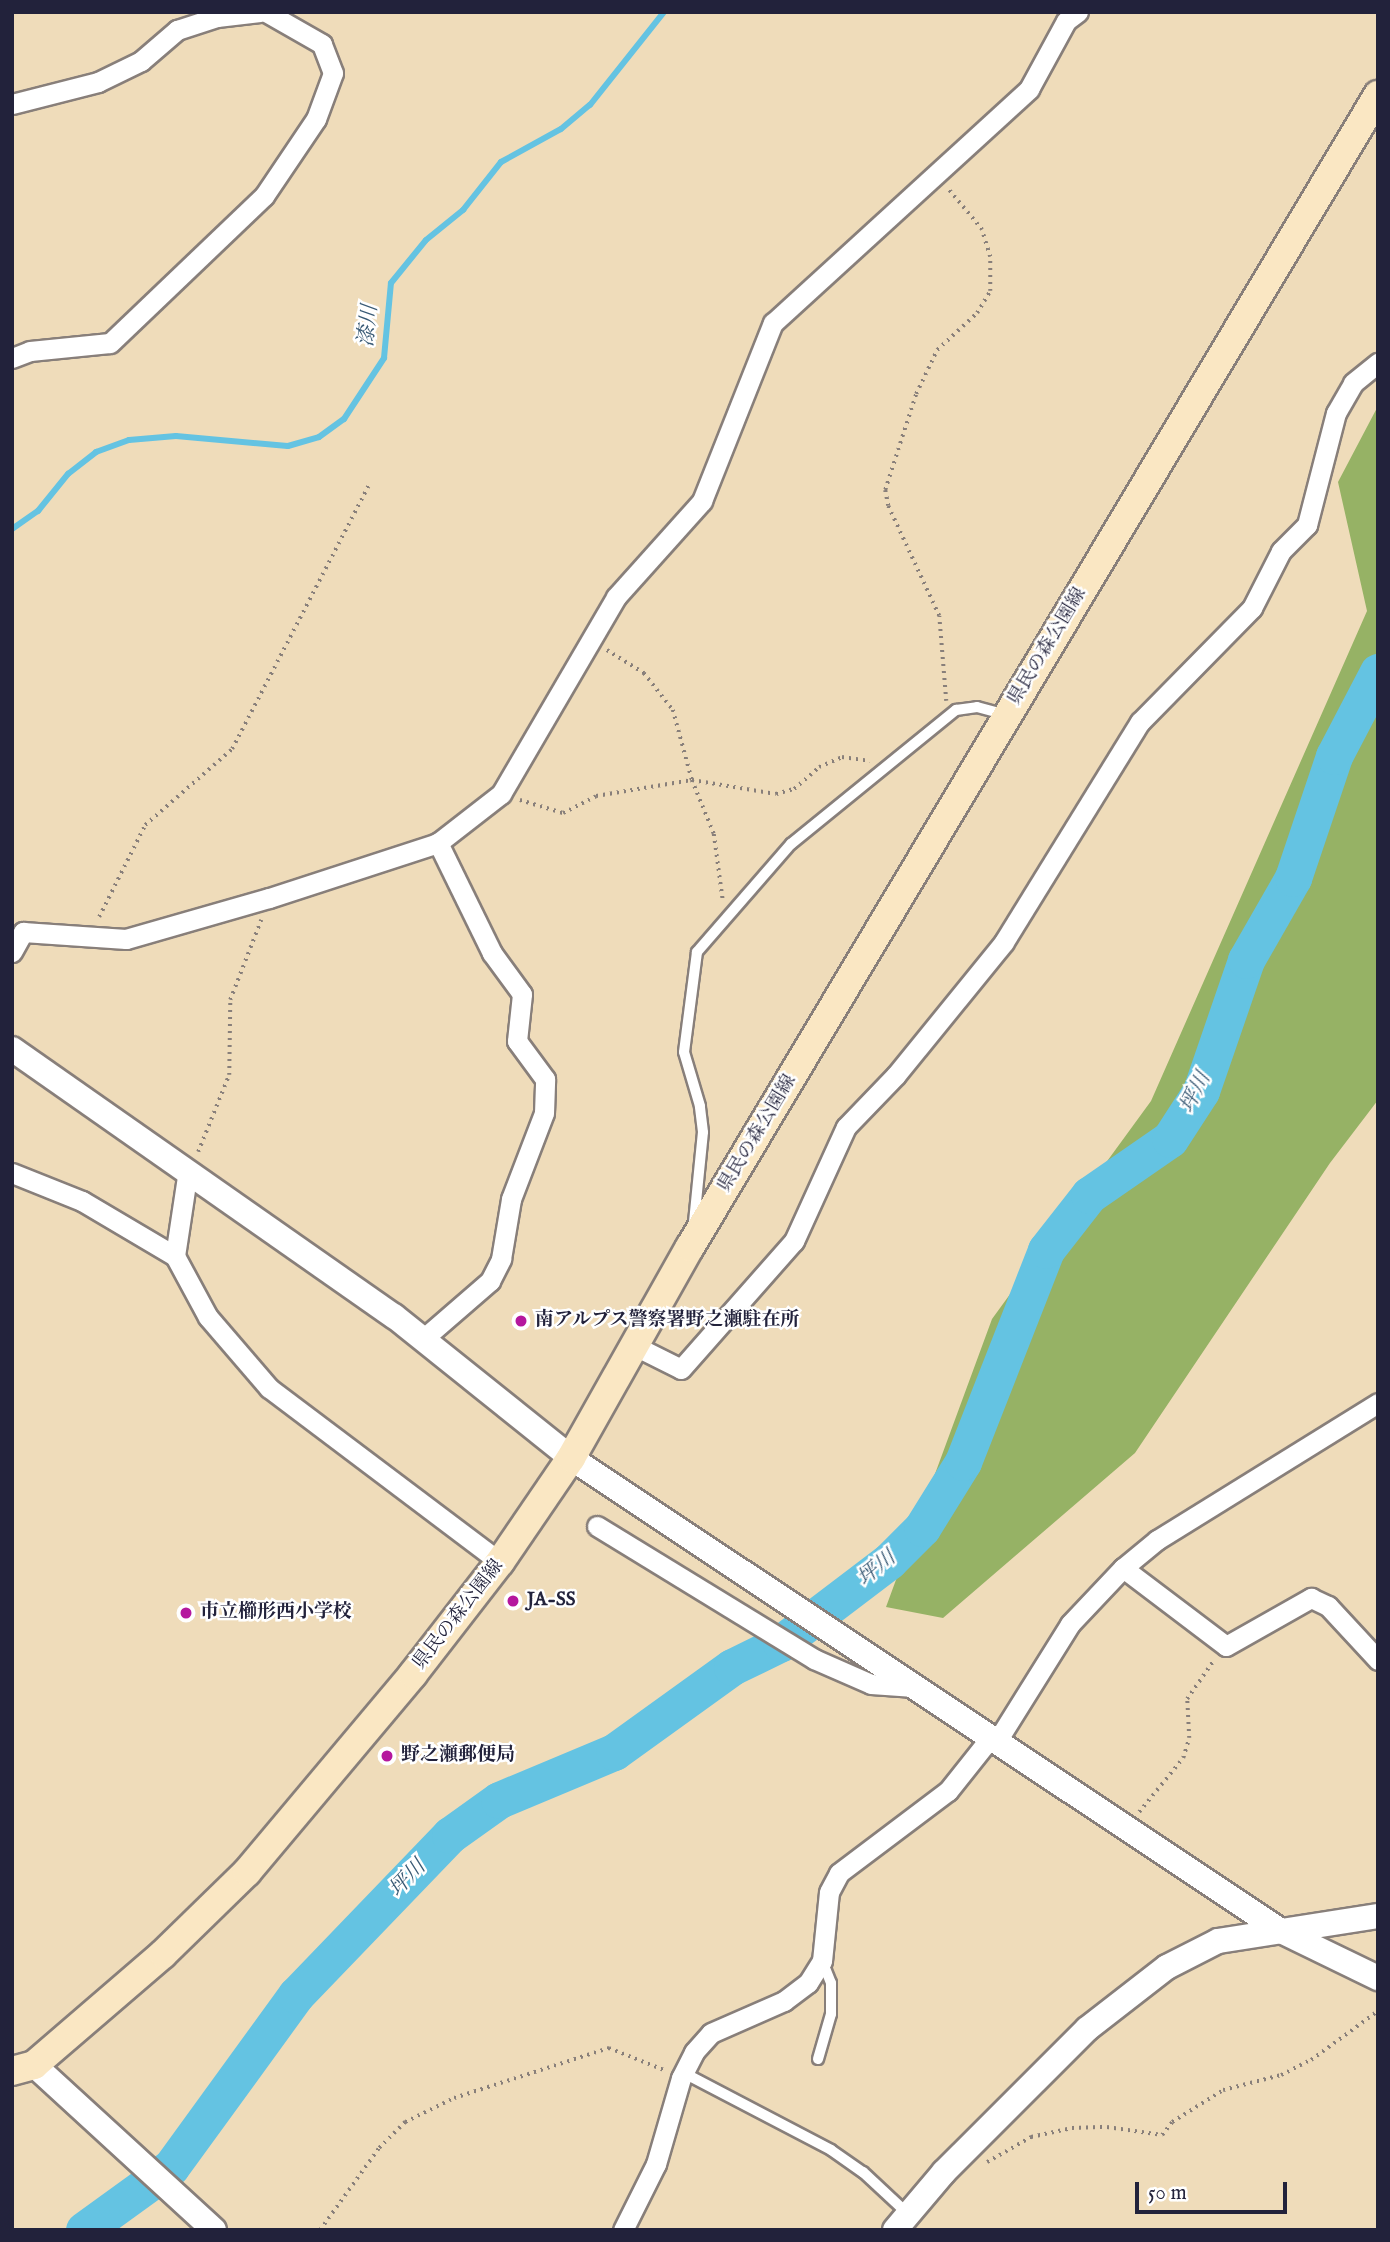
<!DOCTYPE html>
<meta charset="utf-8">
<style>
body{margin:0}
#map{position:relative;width:1390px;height:2242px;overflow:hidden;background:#efdcba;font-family:"IM FELL English","Noto Serif JP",serif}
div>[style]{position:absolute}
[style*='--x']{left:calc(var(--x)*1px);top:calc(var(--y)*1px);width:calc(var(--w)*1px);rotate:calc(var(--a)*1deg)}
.forest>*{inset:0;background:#96b265}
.stream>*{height:6px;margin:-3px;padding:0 3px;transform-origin:3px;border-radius:3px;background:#64c3e2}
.river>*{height:37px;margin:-18.5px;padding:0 18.5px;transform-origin:18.5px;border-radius:18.5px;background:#64c3e2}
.path>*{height:3.5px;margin-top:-1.75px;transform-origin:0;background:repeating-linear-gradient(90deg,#887f7a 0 2px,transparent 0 7px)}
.roads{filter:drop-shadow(2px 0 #887f7a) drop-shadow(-2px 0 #887f7a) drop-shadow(0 2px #887f7a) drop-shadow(0 -2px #887f7a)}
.service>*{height:10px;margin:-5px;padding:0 5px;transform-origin:5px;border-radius:5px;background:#fff}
.minor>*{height:19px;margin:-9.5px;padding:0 9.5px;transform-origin:9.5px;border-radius:9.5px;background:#fff}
.tertiary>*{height:24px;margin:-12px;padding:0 12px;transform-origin:12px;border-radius:12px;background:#fff}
.secondary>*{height:28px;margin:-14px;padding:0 14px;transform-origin:14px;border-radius:14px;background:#fae7c3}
.dots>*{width:19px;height:19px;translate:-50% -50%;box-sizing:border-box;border:4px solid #fff;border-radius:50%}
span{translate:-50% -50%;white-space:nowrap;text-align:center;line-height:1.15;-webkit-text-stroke:5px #fff;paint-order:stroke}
.street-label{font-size:19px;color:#22223b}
.poi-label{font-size:19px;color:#22223b;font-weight:700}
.left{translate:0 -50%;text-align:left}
.water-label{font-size:21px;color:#395a75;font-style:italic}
.frame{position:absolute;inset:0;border:14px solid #22223b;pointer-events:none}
.scale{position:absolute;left:1135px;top:2182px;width:152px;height:32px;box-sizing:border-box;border:4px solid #22223b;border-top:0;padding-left:9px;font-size:21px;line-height:24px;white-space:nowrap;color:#22223b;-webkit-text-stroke:5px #fff;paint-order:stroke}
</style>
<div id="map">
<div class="forest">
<div style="clip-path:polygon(1378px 406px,1378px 1100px,1330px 1163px,1135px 1453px,943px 1618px,886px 1607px,992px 1319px,1151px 1101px,1367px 611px,1338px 482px)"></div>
</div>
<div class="stream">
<div style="--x:12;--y:529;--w:32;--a:-35"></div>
<div style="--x:38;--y:511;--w:48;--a:-51"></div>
<div style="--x:68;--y:474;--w:36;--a:-38"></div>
<div style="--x:96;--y:452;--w:35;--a:-20"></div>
<div style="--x:129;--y:440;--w:47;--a:-4.9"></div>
<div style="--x:176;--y:436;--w:112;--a:5.1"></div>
<div style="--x:288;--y:446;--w:32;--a:-16"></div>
<div style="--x:319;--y:437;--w:31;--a:-36"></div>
<div style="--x:344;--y:419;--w:73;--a:-56.7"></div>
<div style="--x:384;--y:358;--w:75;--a:-84.7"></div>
<div style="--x:391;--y:283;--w:55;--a:-50.9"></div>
<div style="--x:426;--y:240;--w:48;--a:-39"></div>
<div style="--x:463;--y:210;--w:61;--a:-51.6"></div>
<div style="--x:501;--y:162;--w:68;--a:-28.8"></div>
<div style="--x:561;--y:129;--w:38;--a:-40"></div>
<div style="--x:590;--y:105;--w:119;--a:-51.5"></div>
</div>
<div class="river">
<div style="--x:84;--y:2230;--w:107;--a:-35.9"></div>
<div style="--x:171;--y:2167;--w:213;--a:-54"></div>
<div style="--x:296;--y:1995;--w:222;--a:-46.1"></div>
<div style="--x:450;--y:1835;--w:60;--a:-35.5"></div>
<div style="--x:499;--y:1800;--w:125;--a:-22.7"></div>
<div style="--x:614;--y:1752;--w:145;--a:-35.8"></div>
<div style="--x:732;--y:1667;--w:55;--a:-26.1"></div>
<div style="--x:781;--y:1643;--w:136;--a:-37.2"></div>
<div style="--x:889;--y:1561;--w:47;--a:-45"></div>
<div style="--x:922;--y:1528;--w:78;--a:-58.2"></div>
<div style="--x:963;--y:1462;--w:228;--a:-68.6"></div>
<div style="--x:1046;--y:1250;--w:70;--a:-52"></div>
<div style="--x:1089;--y:1195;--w:98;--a:-34.7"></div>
<div style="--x:1170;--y:1139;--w:57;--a:-57.1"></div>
<div style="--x:1201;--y:1091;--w:139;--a:-71"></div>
<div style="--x:1246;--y:960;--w:95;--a:-60.2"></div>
<div style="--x:1293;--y:878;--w:129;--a:-71.4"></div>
<div style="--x:1334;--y:756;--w:95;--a:-62.4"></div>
</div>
<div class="path">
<div style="--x:607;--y:650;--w:44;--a:31.9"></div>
<div style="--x:644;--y:673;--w:47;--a:51.9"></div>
<div style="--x:673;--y:710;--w:73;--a:74.8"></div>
<div style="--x:692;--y:780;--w:58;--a:67.8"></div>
<div style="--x:714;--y:834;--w:68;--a:82.3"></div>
<div style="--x:946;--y:701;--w:85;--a:-94.7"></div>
<div style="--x:939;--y:616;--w:121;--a:-114.9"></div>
<div style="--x:888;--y:506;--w:16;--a:-101"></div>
<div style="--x:885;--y:490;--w:101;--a:-72.1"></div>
<div style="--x:916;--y:394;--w:49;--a:-64.5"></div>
<div style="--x:937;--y:350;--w:54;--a:-42.8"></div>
<div style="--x:977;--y:313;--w:26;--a:-59"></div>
<div style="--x:990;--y:291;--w:34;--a:-90"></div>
<div style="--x:990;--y:257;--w:28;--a:-107"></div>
<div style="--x:982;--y:230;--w:55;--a:-129.8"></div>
<div style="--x:520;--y:800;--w:45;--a:16.8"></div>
<div style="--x:563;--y:813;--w:37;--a:-27"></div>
<div style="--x:596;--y:796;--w:97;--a:-9.5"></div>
<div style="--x:692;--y:780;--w:85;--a:9.5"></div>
<div style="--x:776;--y:794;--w:19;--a:-16"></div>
<div style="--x:794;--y:789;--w:33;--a:-41"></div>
<div style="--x:819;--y:767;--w:25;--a:-23"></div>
<div style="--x:842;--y:757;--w:28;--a:8"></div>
<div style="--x:99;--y:917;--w:103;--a:-63.4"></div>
<div style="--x:145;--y:825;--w:116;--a:-41.1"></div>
<div style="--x:232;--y:749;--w:297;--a:-62.6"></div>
<div style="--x:198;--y:1152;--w:83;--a:-68.1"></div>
<div style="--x:229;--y:1075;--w:75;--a:-89.2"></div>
<div style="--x:230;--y:1000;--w:86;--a:-68.8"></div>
<div style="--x:1139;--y:1812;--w:70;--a:-50.8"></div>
<div style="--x:1183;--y:1758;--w:21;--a:-73"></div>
<div style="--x:1189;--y:1738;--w:39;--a:-93"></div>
<div style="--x:1187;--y:1699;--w:47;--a:-55.3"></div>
<div style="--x:987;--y:2162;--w:51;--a:-29.6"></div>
<div style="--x:1031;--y:2137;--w:42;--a:-12.4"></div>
<div style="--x:1072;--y:2128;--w:35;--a:-2"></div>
<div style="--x:1107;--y:2127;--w:56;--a:8.3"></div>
<div style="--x:1162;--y:2135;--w:16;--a:-52"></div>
<div style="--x:1172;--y:2122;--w:60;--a:-32.1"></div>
<div style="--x:1223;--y:2090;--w:60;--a:-14.5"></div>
<div style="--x:1281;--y:2075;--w:34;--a:-27"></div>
<div style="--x:1311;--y:2060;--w:83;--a:-36.2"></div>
<div style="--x:320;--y:2230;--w:101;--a:-54.3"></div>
<div style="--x:379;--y:2148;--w:37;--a:-45"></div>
<div style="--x:405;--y:2122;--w:55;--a:-26.1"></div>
<div style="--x:454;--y:2098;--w:163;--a:-17.9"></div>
<div style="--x:609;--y:2048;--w:59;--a:21.8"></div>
</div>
<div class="roads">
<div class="service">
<div style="--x:694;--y:1222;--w:90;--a:-84.3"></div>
<div style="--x:703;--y:1132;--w:26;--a:-97"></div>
<div style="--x:700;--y:1106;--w:56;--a:-106.5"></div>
<div style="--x:684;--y:1052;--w:101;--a:-82.6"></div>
<div style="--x:697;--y:952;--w:143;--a:-49"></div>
<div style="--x:791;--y:844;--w:213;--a:-39.1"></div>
<div style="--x:956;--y:710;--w:21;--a:-8"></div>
<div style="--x:977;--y:707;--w:27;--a:15"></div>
<div style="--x:818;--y:2059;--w:47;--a:-73.9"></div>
<div style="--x:831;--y:2014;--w:31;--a:-90"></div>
<div style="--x:831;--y:1983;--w:24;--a:-112"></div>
<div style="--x:684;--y:2073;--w:166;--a:27.6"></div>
<div style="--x:831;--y:2150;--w:39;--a:35"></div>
<div style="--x:863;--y:2172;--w:60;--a:43"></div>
</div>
<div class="minor">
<div style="--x:12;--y:104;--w:89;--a:-14.3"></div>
<div style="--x:98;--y:82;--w:48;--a:-26"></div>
<div style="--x:141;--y:61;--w:48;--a:-40.7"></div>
<div style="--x:177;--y:30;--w:42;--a:-18"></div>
<div style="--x:217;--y:17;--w:43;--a:-6.6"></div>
<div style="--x:12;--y:358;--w:19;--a:-21"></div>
<div style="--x:30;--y:351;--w:80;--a:-5.7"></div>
<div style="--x:110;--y:343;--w:213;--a:-43.7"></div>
<div style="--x:264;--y:196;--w:93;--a:-56"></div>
<div style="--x:316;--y:119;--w:49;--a:-69.7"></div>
<div style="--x:333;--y:73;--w:31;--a:-111"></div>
<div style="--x:322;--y:44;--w:64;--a:-150.3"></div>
<div style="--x:12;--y:952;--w:23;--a:-61"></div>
<div style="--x:23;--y:932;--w:103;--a:3.9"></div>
<div style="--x:126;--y:939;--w:149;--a:-16"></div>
<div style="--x:269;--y:898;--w:178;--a:-18"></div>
<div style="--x:438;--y:843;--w:80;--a:-37.9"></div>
<div style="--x:501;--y:794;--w:228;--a:-59.7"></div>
<div style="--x:616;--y:597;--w:129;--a:-48.1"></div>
<div style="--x:702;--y:501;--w:192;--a:-68.3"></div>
<div style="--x:773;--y:323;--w:347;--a:-42.4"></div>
<div style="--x:1029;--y:89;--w:77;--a:-61.4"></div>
<div style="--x:1066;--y:21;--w:15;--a:-37"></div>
<div style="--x:188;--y:1170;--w:87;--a:98.6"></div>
<div style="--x:175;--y:1256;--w:69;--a:61.6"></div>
<div style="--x:208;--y:1317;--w:94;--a:49.3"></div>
<div style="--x:269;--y:1388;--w:289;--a:37"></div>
<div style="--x:12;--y:1173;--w:75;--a:21.8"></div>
<div style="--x:82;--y:1201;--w:108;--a:30.6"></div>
<div style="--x:423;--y:1339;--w:89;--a:-40.9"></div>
<div style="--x:490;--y:1281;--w:25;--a:-63"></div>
<div style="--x:501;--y:1259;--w:61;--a:-80.5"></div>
<div style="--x:511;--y:1199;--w:92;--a:-69"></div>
<div style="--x:544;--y:1113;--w:34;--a:-88"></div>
<div style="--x:545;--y:1079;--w:47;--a:-126.4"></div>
<div style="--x:517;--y:1041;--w:47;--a:-83.9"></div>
<div style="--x:522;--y:994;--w:51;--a:-126.2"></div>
<div style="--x:492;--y:953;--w:123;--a:-116.1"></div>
<div style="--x:635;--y:1346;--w:51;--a:26.6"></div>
<div style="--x:681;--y:1369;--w:171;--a:-48.6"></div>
<div style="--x:794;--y:1241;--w:125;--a:-65.5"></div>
<div style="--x:846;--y:1127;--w:72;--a:-46.1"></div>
<div style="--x:896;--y:1075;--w:171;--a:-50.9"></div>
<div style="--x:1004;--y:942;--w:259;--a:-58.3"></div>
<div style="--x:1140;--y:722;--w:160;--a:-45.5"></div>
<div style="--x:1252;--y:608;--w:64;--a:-63"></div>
<div style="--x:1281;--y:551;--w:37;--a:-45"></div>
<div style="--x:1307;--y:525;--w:116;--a:-75.5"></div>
<div style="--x:1336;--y:413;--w:34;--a:-60"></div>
<div style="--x:1353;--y:383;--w:32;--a:-39"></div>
<div style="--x:597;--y:1526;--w:255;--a:31.5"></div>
<div style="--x:814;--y:1659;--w:62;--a:23.7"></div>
<div style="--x:871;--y:1684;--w:43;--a:4"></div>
<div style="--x:1123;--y:1568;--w:129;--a:37.1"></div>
<div style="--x:1226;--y:1646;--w:98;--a:-29.5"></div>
<div style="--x:1311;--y:1598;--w:19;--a:25"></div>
<div style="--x:1328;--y:1606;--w:74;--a:47.2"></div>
<div style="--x:997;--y:1741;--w:138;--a:-58"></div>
<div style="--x:1070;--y:1624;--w:77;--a:-46.6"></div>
<div style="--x:1123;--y:1568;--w:44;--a:-39.5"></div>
<div style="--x:1157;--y:1540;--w:260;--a:-31.8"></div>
<div style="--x:623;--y:2230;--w:74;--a:-63.4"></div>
<div style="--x:656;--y:2164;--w:90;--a:-73.8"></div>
<div style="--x:681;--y:2078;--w:29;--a:-63"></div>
<div style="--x:694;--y:2052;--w:25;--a:-48"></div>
<div style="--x:711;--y:2033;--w:80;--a:-23.7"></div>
<div style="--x:784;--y:2001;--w:30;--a:-37"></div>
<div style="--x:808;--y:1983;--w:26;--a:-58"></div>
<div style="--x:822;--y:1961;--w:69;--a:-84.2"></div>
<div style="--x:829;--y:1892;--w:21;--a:-62"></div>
<div style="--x:839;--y:1873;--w:136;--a:-37"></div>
<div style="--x:948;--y:1791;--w:69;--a:-51.5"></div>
</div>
<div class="tertiary">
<div style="--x:12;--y:1049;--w:466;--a:35"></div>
<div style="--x:394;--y:1316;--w:227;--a:38.7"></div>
<div style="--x:571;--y:1458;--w:853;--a:33.67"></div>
<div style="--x:1281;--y:1931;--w:108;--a:25.9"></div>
<div style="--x:34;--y:2065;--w:244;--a:42.5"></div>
<div style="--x:895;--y:2230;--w:76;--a:-49.8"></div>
<div style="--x:944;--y:2172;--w:202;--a:-45"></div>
<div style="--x:1087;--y:2029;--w:101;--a:-37.8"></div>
<div style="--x:1167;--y:1967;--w:57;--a:-27"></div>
<div style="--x:1218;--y:1941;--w:162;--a:-8.9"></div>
</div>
<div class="secondary">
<div style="--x:12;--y:2071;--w:23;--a:-15"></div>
<div style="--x:34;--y:2065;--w:170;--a:-40.7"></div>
<div style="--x:163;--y:1954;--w:117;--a:-44.3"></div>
<div style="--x:247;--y:1872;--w:258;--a:-50"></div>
<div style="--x:413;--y:1674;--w:142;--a:-52.2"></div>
<div style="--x:500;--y:1562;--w:126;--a:-55.7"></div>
<div style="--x:571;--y:1458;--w:242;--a:-60.6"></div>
<div style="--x:690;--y:1247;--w:1342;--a:-59.15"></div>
</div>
</div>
<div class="dots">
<div style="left:521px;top:1321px;background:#b5179e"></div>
<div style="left:513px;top:1601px;background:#b5179e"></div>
<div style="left:186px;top:1613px;background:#b5179e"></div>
<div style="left:387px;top:1756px;background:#b5179e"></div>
</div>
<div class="street-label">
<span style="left:1048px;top:647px;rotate:-59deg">県民の森公園線</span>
<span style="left:758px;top:1134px;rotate:-59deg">県民の森公園線</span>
<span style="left:459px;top:1615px;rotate:-52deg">県民の森公園線</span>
</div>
<div class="poi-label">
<span class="left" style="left:535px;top:1321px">南アルプス警察署野之瀬駐在所</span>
<span class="left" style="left:527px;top:1601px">JA-SS</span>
<span class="left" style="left:200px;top:1613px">市立櫛形西小学校</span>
<span class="left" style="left:401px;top:1756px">野之瀬郵便局</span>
</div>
<div class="water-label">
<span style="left:369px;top:326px;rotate:-84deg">漆川</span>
<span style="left:1196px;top:1093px;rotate:-63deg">坪川</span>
<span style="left:877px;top:1569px;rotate:-39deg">坪川</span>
<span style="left:408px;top:1879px;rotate:-46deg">坪川</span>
</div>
<div class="frame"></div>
<div class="scale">50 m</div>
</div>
